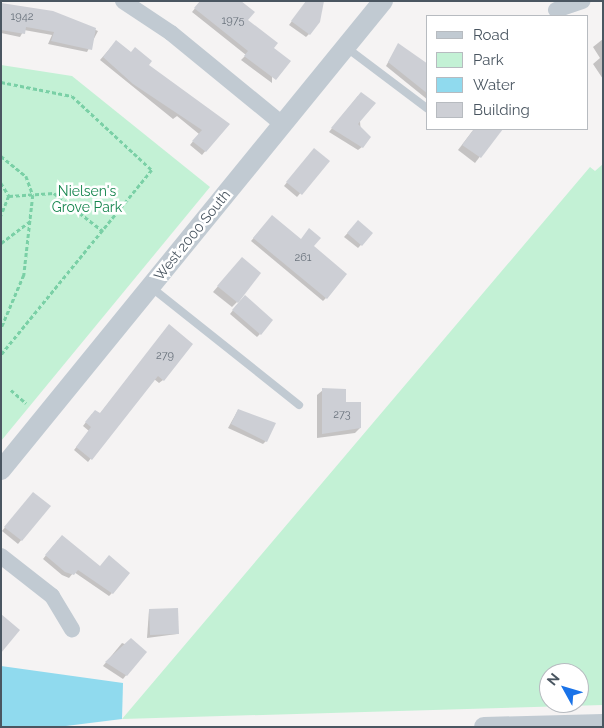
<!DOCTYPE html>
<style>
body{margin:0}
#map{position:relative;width:604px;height:728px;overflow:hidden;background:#f5f3f3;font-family:Raleway,sans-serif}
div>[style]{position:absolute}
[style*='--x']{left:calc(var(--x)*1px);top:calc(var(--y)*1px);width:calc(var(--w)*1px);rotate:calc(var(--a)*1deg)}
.green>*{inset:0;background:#c3f1d5}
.water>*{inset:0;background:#90daee}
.shadow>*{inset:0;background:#0003}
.building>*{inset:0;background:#cdcfd5}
.path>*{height:2.5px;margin-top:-1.25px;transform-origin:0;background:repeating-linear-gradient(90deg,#7ad0a6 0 4px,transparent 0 6.5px)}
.service>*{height:8px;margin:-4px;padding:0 4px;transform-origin:4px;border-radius:4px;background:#c1cad2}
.minor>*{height:16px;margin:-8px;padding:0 8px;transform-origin:8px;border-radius:8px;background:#c1cad2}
.tertiary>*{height:20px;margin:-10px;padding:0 10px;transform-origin:10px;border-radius:10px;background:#c1cad2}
span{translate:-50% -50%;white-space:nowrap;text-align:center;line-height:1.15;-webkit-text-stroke:5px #fff;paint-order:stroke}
.number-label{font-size:11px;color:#6b747e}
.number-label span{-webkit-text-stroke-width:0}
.park-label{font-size:14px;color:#17864f}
.street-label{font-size:14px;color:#4a5661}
.frame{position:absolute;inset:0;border:2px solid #4a5661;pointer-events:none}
.legend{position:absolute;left:426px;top:15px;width:162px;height:115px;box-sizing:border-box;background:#fff;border:1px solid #b7bbc0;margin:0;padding:6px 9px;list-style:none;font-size:15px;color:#4a5661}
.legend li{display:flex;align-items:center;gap:10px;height:25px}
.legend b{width:25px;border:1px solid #b7bbc0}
.north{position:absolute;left:539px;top:663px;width:50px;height:50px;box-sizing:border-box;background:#fff;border:1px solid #b7bbc0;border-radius:50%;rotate:309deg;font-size:14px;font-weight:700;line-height:20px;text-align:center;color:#4a5661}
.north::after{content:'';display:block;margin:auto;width:18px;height:22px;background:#1a73e8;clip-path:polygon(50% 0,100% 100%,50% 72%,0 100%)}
</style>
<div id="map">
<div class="green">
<div style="clip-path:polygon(1px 65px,72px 76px,210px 187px,1px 441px)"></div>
<div style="clip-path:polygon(evenodd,603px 164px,603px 705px,122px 719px,590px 167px,595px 171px,603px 164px,549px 673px,579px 673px,579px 703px,549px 703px,549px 673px)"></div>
</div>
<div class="water">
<div style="clip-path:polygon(1px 666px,123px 683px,122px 719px,58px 727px,1px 727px)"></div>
</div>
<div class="shadow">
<div style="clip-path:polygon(201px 1px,247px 20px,272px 49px,272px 83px,241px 60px,246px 55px,192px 12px)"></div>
<div style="clip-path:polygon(307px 1px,309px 34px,306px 37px,289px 25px)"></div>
<div style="clip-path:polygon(1px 5px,53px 12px,98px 31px,87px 52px,48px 44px,52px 35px,24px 30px,20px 37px,1px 33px)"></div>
<div style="clip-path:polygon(603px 39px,603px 79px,593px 64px,600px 58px,593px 47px)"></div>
<div style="clip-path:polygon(113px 45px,228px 124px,202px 155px,190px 145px,199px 134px,177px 116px,173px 119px,100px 60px)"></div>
<div style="clip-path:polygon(398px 45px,428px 67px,428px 100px,386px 66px)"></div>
<div style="clip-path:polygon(358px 96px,362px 147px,358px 150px,329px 132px)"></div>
<div style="clip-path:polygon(474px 129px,501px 129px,475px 163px,458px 150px)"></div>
<div style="clip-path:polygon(311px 153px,328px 161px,297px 197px,284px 186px)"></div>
<div style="clip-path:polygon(269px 220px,312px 247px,326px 298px,323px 301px,251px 241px)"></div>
<div style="clip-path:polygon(355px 225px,372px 233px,358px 248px,344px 237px)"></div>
<div style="clip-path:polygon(237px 264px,237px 302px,232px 307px,213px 292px)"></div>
<div style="clip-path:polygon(241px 300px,260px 334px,257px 337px,230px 314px)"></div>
<div style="clip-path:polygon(169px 326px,163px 380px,159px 383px,154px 379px,88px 462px,74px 450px,89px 431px,83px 426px,92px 414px,99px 415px)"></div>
<div style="clip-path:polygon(323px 390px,344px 403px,360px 428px,355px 433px,317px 438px,317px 395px)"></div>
<div style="clip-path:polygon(238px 410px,266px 441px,263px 444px,228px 428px)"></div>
<div style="clip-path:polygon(30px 497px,49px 506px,18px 544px,2px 531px)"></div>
<div style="clip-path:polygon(58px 540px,112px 593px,109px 596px,74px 572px,69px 578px,62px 575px,43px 559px)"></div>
<div style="clip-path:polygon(149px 610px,177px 634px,147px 638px)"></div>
<div style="clip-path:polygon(122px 643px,145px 652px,123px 679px,103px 666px)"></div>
</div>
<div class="building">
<div style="clip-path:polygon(200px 1px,241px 1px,255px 12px,248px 20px,278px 43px,274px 48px,291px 61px,276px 80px,244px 56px,248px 51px,194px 8px)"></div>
<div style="clip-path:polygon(306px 1px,324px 1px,320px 22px,310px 35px,291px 21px)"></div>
<div style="clip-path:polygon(1px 3px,53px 11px,96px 28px,92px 50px,51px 41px,54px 32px,26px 27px,25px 34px,1px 30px)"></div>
<div style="clip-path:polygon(116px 40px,131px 52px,135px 47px,152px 61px,149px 65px,230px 124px,206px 152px,192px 141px,202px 130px,133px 84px,103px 57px)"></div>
<div style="clip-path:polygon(398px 43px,428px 64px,428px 94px,388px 62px)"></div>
<div style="clip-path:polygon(361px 92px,376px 103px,358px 124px,371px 137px,363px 148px,331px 128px)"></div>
<div style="clip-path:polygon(474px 129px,503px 129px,481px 158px,462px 145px)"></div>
<div style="clip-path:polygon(314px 148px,330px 161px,302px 195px,286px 182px)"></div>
<div style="clip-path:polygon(272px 215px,301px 239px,309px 228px,321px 238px,314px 246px,347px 274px,327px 299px,253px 238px)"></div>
<div style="clip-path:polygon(358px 220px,373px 233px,362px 246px,347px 233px)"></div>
<div style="clip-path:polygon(242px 257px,261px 273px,238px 303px,217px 286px)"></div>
<div style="clip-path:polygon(245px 295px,273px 320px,261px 335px,232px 310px)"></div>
<div style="clip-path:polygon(169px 324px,193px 344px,164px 381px,158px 376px,92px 460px,76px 447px,91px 427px,85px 422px,95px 410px,100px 413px)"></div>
<div style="clip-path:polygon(322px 388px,346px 389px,346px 402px,361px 402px,361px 428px,322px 434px)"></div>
<div style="clip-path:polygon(238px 409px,276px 423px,267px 442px,231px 424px)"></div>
<div style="clip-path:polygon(33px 492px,51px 506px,22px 541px,4px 527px)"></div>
<div style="clip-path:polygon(62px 535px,100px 566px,109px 555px,130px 573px,113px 594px,78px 570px,74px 575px,65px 572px,45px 555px)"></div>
<div style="clip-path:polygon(178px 608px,179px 634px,150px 635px,149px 609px)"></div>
<div style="clip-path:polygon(1px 614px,20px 630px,1px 653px)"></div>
<div style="clip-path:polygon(131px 638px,147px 652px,127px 676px,105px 662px)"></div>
</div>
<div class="path">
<div style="--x:1;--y:82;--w:72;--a:11.2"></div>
<div style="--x:72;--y:96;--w:109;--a:42.8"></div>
<div style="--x:152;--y:170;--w:239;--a:129.2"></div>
<div style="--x:1;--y:156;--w:32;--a:39"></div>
<div style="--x:26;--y:176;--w:20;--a:70"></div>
<div style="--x:33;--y:195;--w:81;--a:96.4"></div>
<div style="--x:24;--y:275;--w:59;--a:113.1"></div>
<div style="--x:1;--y:183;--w:15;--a:58"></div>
<div style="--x:9;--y:196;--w:22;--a:112"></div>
<div style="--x:9;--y:196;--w:45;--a:-3.8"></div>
<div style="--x:54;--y:193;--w:62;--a:37.8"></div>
<div style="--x:1;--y:243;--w:38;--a:-37"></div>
<div style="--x:11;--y:390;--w:20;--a:41"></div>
</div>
<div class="service">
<div style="--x:347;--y:48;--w:101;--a:37"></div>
<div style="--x:152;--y:288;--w:188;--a:38.5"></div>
</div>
<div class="minor">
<div style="--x:123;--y:1;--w:58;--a:33.7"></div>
<div style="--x:171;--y:33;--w:144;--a:39.3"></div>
<div style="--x:556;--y:10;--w:28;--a:-19"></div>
<div style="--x:1;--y:556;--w:65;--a:38.1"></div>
<div style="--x:52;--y:596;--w:39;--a:59"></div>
</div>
<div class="tertiary">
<div style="--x:1;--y:470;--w:605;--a:-50.84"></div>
<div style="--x:484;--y:727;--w:119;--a:-1.4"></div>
</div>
<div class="number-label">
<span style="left:22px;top:17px">1942</span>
<span style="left:233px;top:21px">1975</span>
<span style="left:303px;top:258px">261</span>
<span style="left:165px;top:356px">279</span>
<span style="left:342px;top:415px">273</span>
</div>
<div class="park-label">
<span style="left:87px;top:199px">Nielsen's<br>Grove Park</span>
</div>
<div class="street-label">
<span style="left:192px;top:235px;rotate:-51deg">West 2000 South</span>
</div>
<div class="frame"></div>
<ul class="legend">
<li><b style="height:6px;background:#c1cad2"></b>Road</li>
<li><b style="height:14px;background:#c3f1d5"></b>Park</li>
<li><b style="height:14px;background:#90daee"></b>Water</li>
<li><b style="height:14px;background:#cdcfd5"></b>Building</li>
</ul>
<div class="north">N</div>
</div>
